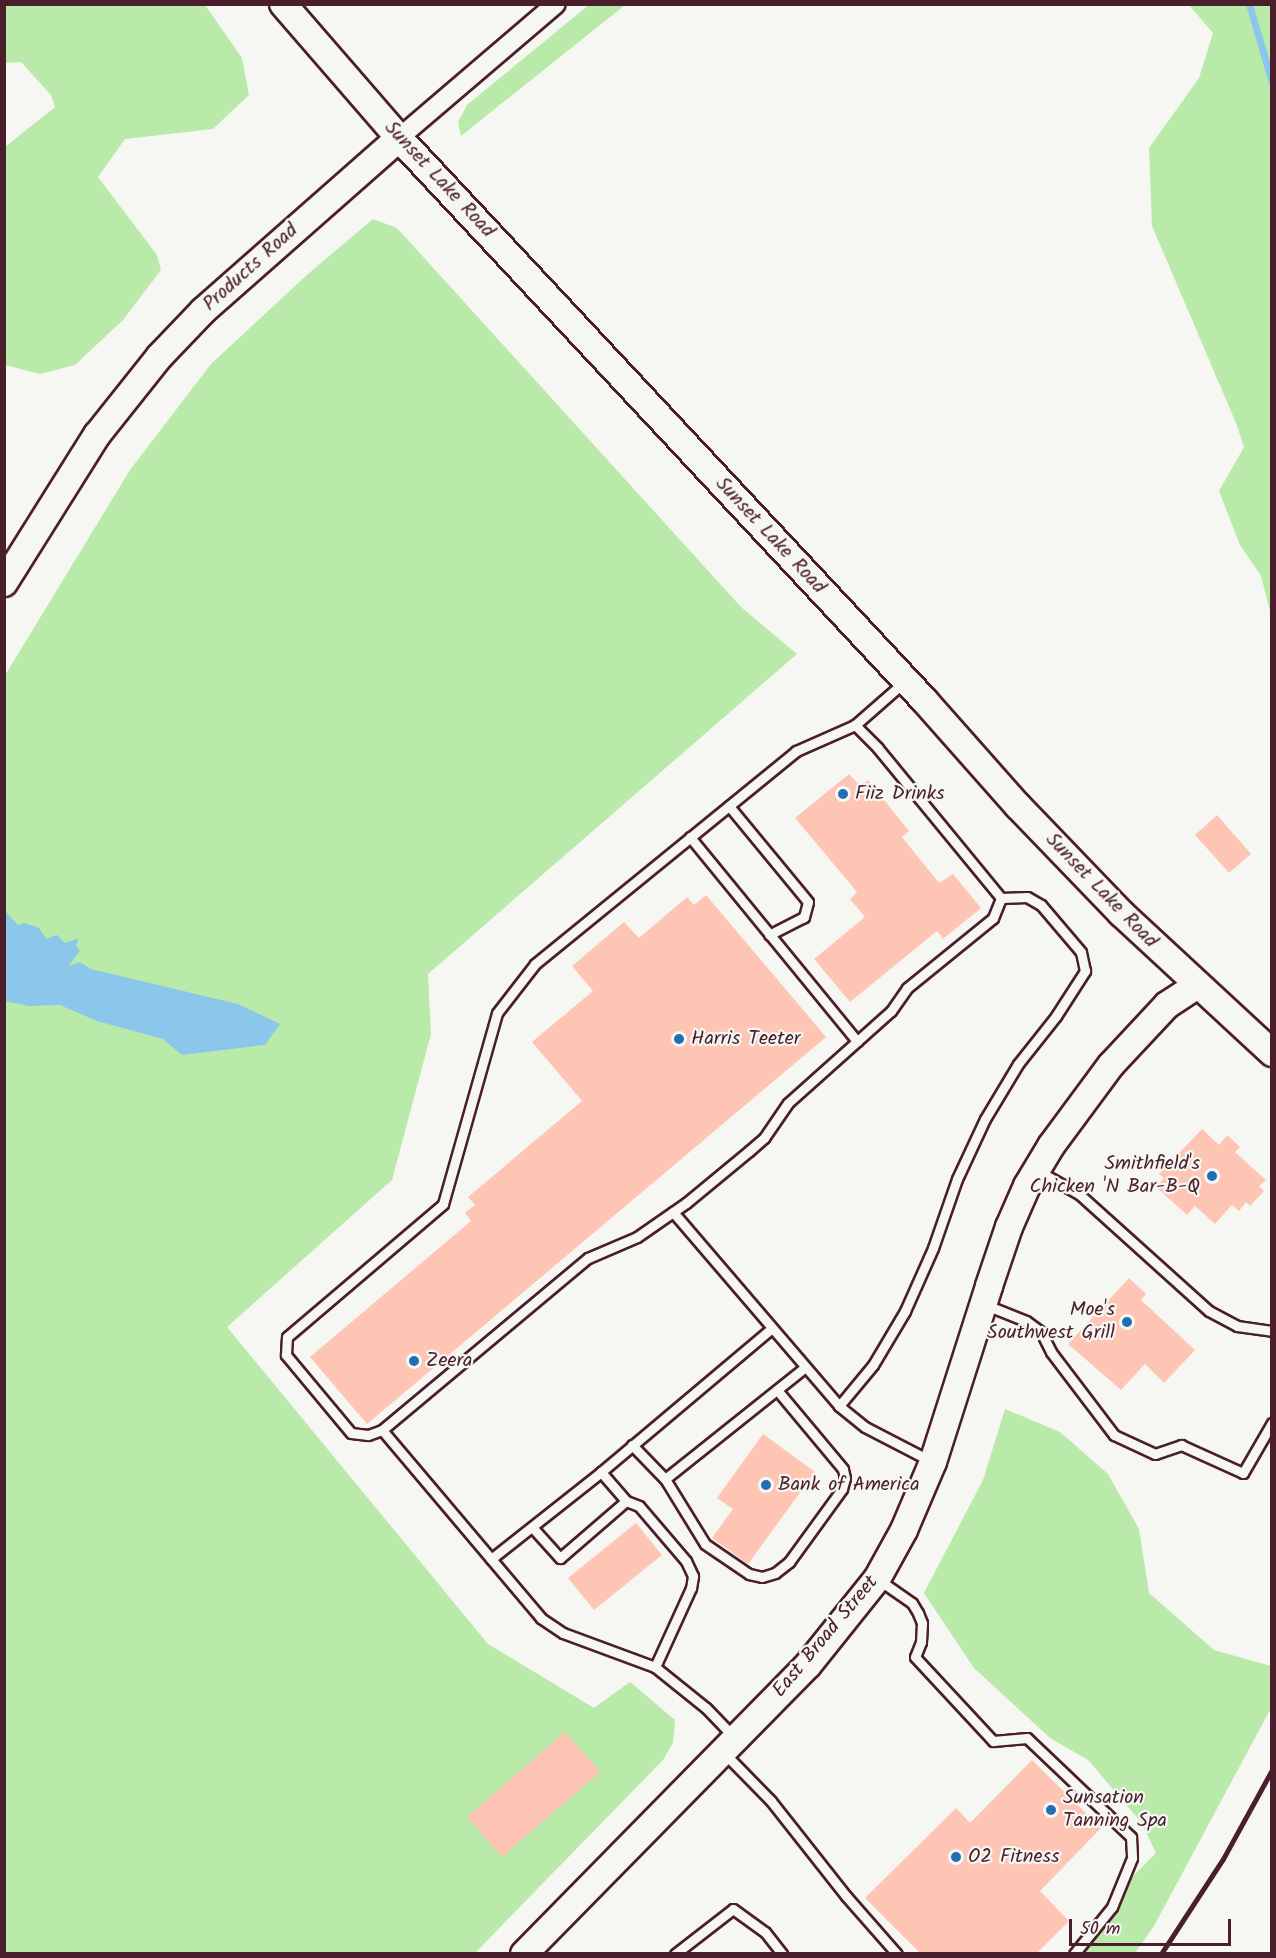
<!DOCTYPE html>
<style>
body{margin:0}
#map{position:relative;width:1276px;height:1958px;overflow:hidden;background:#f6f6f2;font-family:Kalam,sans-serif}
div>[style]{position:absolute}
[style*='--x']{left:calc(var(--x)*1px);top:calc(var(--y)*1px);width:calc(var(--w)*1px);rotate:calc(var(--a)*1deg)}
.green>*{inset:0;background:#baeaaa}
.water>*{inset:0;background:#8bc7eb}
.stream>*{height:7px;margin:-3.5px;padding:0 3.5px;transform-origin:3.5px;border-radius:3.5px;background:#8bc7eb}
.building>*{inset:0;background:#ffc5b4}
.roads{filter:drop-shadow(2px 0 #4a1f2b) drop-shadow(-2px 0 #4a1f2b) drop-shadow(0 2px #4a1f2b) drop-shadow(0 -2px #4a1f2b)}
.lane>*{height:9px;margin:-4.5px;padding:0 4.5px;transform-origin:4.5px;border-radius:4.5px;background:#f6f6f2}
.street>*{height:18px;margin:-9px;padding:0 9px;transform-origin:9px;border-radius:9px;background:#f6f6f2}
.secondary>*{height:26px;margin:-13px;padding:0 13px;transform-origin:13px;border-radius:13px;background:#f6f6f2}
.rail>*{height:4.5px;margin:-2.25px;padding:0 2.25px;transform-origin:2.25px;border-radius:2.25px;background:#4a1f2b}
.dots>*{width:16px;height:16px;translate:-50% -50%;box-sizing:border-box;border:3px solid #f6f6f2;border-radius:50%}
span{translate:-50% -50%;white-space:nowrap;text-align:center;line-height:1.15;-webkit-text-stroke:4.5px #f6f6f2;paint-order:stroke}
.street-label{font-size:20px;color:#4a1f2b}
.poi-label{font-size:20px;color:#4a1f2b}
.left{translate:0 -50%;text-align:left}
.right{translate:-100% -50%;text-align:right}
.frame{position:absolute;inset:0;border:6px solid #4a1f2b;pointer-events:none}
.scale{position:absolute;left:1069px;top:1919px;width:162px;height:27px;box-sizing:border-box;border:3px solid #4a1f2b;border-top:0;padding-left:8px;font-size:18px;line-height:21px;white-space:nowrap;color:#4a1f2b;-webkit-text-stroke:4px #f6f6f2;paint-order:stroke}
</style>
<div id="map">
<div class="green">
<div style="clip-path:polygon(5px 4px,205px 5px,242px 58px,249px 95px,213px 129px,125px 139px,98px 177px,157px 255px,161px 270px,123px 320px,75px 365px,40px 374px,5px 365px,5px 147px,55px 107px,51px 95px,21px 62px,5px 63px)"></div>
<div style="clip-path:polygon(590px 4px,625px 5px,461px 136px,458px 122px,467px 105px)"></div>
<div style="clip-path:polygon(1189px 5px,1271px 5px,1271px 615px,1261px 576px,1240px 545px,1219px 491px,1244px 447px,1236px 423px,1152px 226px,1149px 148px,1199px 78px,1213px 33px)"></div>
<div style="clip-path:polygon(373px 219px,397px 228px,741px 607px,797px 654px,428px 974px,431px 1034px,392px 1180px,227px 1327px,488px 1644px,594px 1708px,630px 1682px,675px 1720px,673px 1743px,663px 1760px,475px 1953px,5px 1953px,4px 677px,130px 470px,211px 364px,308px 274px)"></div>
<div style="clip-path:polygon(1005px 1409px,1060px 1432px,1108px 1474px,1139px 1529px,1149px 1593px,1214px 1650px,1271px 1666px,1271px 1708px,1154px 1926px,1135px 1953px,1084px 1953px,1110px 1899px,1156px 1853px,1141px 1822px,1088px 1760px,1050px 1738px,974px 1668px,924px 1593px,983px 1480px)"></div>
</div>
<div class="water">
<div style="clip-path:polygon(6px 912px,18px 925px,24px 923px,39px 928px,46px 939px,57px 935px,65px 943px,79px 938px,76px 945px,80px 951px,68px 966px,80px 962px,91px 969px,238px 1004px,280px 1024px,265px 1045px,182px 1055px,163px 1039px,97px 1021px,60px 1005px,29px 1006px,5px 1001px)"></div>
</div>
<div class="stream">
<div style="--x:1249;--y:4;--w:81;--a:73.6"></div>
</div>
<div class="building">
<div style="clip-path:polygon(849px 774px,860px 786px,868px 780px,909px 831px,902px 837px,939px 883px,953px 874px,981px 908px,943px 939px,937px 931px,850px 1002px,814px 959px,865px 917px,850px 899px,857px 892px,795px 818px)"></div>
<div style="clip-path:polygon(1217px 815px,1251px 854px,1229px 873px,1195px 835px)"></div>
<div style="clip-path:polygon(706px 895px,826px 1037px,367px 1424px,310px 1357px,471px 1221px,465px 1213px,475px 1205px,468px 1197px,582px 1101px,532px 1042px,593px 991px,572px 966px,624px 922px,639px 938px,687px 897px,694px 905px)"></div>
<div style="clip-path:polygon(1202px 1129px,1219px 1145px,1227px 1135px,1240px 1147px,1235px 1152px,1266px 1180px,1259px 1186px,1264px 1191px,1250px 1206px,1246px 1202px,1239px 1211px,1232px 1205px,1215px 1224px,1195px 1206px,1187px 1215px,1156px 1187px,1164px 1178px,1159px 1174px)"></div>
<div style="clip-path:polygon(1129px 1278px,1146px 1294px,1141px 1300px,1195px 1350px,1164px 1383px,1145px 1364px,1121px 1390px,1068px 1344px)"></div>
<div style="clip-path:polygon(763px 1434px,815px 1472px,748px 1564px,712px 1538px,733px 1509px,717px 1498px)"></div>
<div style="clip-path:polygon(636px 1523px,662px 1555px,594px 1610px,568px 1578px)"></div>
<div style="clip-path:polygon(565px 1732px,600px 1772px,502px 1857px,467px 1817px)"></div>
<div style="clip-path:polygon(1032px 1760px,1101px 1828px,1040px 1891px,1069px 1921px,1037px 1953px,920px 1953px,865px 1898px,956px 1808px,970px 1823px)"></div>
</div>
<div class="roads">
<div class="lane">
<div style="--x:729;--y:806;--w:124;--a:50.5"></div>
<div style="--x:808;--y:902;--w:16;--a:105"></div>
<div style="--x:804;--y:917;--w:39;--a:153"></div>
<div style="--x:690;--y:837;--w:264;--a:50.7"></div>
<div style="--x:1038;--y:1171;--w:47;--a:29.3"></div>
<div style="--x:1079;--y:1194;--w:175;--a:42"></div>
<div style="--x:1209;--y:1311;--w:32;--a:28"></div>
<div style="--x:1237;--y:1326;--w:35;--a:8"></div>
<div style="--x:673;--y:1212;--w:255;--a:49.4"></div>
<div style="--x:839;--y:1406;--w:33;--a:39"></div>
<div style="--x:865;--y:1427;--w:74;--a:27.3"></div>
<div style="--x:986;--y:1305;--w:43;--a:21.8"></div>
<div style="--x:1026;--y:1321;--w:19;--a:36"></div>
<div style="--x:1041;--y:1332;--w:22;--a:63"></div>
<div style="--x:1051;--y:1352;--w:104;--a:52.8"></div>
<div style="--x:1114;--y:1435;--w:45;--a:24.9"></div>
<div style="--x:1155;--y:1454;--w:28;--a:-19"></div>
<div style="--x:1181;--y:1445;--w:68;--a:24.3"></div>
<div style="--x:1243;--y:1473;--w:58;--a:-59.9"></div>
<div style="--x:839;--y:1406;--w:53;--a:-50.3"></div>
<div style="--x:873;--y:1365;--w:63;--a:-59.3"></div>
<div style="--x:905;--y:1311;--w:69;--a:-66"></div>
<div style="--x:933;--y:1248;--w:73;--a:-70.8"></div>
<div style="--x:957;--y:1179;--w:66;--a:-65"></div>
<div style="--x:985;--y:1119;--w:64;--a:-59"></div>
<div style="--x:1018;--y:1064;--w:61;--a:-51.6"></div>
<div style="--x:1056;--y:1016;--w:54;--a:-57.2"></div>
<div style="--x:1085;--y:971;--w:19;--a:-102"></div>
<div style="--x:1081;--y:952;--w:62;--a:-130.4"></div>
<div style="--x:1041;--y:905;--w:16;--a:-150"></div>
<div style="--x:1027;--y:897;--w:26;--a:178"></div>
<div style="--x:382;--y:1430;--w:15;--a:160"></div>
<div style="--x:368;--y:1435;--w:17;--a:-173"></div>
<div style="--x:351;--y:1433;--w:102;--a:-129.8"></div>
<div style="--x:286;--y:1355;--w:18;--a:-87"></div>
<div style="--x:287;--y:1337;--w:205;--a:-40.4"></div>
<div style="--x:443;--y:1204;--w:198;--a:-74.2"></div>
<div style="--x:497;--y:1013;--w:62;--a:-52.2"></div>
<div style="--x:535;--y:964;--w:337;--a:-39.2"></div>
<div style="--x:796;--y:751;--w:64;--a:-23.8"></div>
<div style="--x:632;--y:1445;--w:47;--a:45.9"></div>
<div style="--x:665;--y:1479;--w:76;--a:58.4"></div>
<div style="--x:705;--y:1544;--w:53;--a:34.3"></div>
<div style="--x:749;--y:1574;--w:13;--a:13"></div>
<div style="--x:762;--y:1577;--w:14;--a:-17"></div>
<div style="--x:775;--y:1573;--w:18;--a:-38"></div>
<div style="--x:789;--y:1562;--w:90;--a:-54"></div>
<div style="--x:842;--y:1489;--w:11;--a:-75"></div>
<div style="--x:845;--y:1478;--w:9;--a:-103"></div>
<div style="--x:843;--y:1469;--w:103;--a:-129.9"></div>
<div style="--x:601;--y:1472;--w:38;--a:49"></div>
<div style="--x:665;--y:1479;--w:178;--a:-38.6"></div>
<div style="--x:532;--y:1527;--w:42;--a:47.9"></div>
<div style="--x:560;--y:1558;--w:87;--a:-40.8"></div>
<div style="--x:626;--y:1501;--w:14;--a:21"></div>
<div style="--x:639;--y:1506;--w:72;--a:49.5"></div>
<div style="--x:686;--y:1561;--w:17;--a:65"></div>
<div style="--x:693;--y:1576;--w:12;--a:99"></div>
<div style="--x:691;--y:1588;--w:87;--a:114.5"></div>
<div style="--x:491;--y:1559;--w:140;--a:-38.3"></div>
<div style="--x:601;--y:1472;--w:222;--a:-40.1"></div>
<div style="--x:879;--y:1580;--w:40;--a:34.9"></div>
<div style="--x:912;--y:1603;--w:12;--a:59"></div>
<div style="--x:918;--y:1613;--w:11;--a:68"></div>
<div style="--x:922;--y:1623;--w:19;--a:93"></div>
<div style="--x:921;--y:1642;--w:16;--a:112"></div>
<div style="--x:915;--y:1657;--w:115;--a:47.1"></div>
<div style="--x:993;--y:1741;--w:34;--a:-5"></div>
<div style="--x:1027;--y:1738;--w:144;--a:43.6"></div>
<div style="--x:1131;--y:1837;--w:21;--a:87"></div>
<div style="--x:1132;--y:1858;--w:53;--a:112.2"></div>
<div style="--x:1112;--y:1907;--w:60;--a:129"></div>
<div style="--x:734;--y:1737;--w:40;--a:-134"></div>
<div style="--x:706;--y:1708;--w:65;--a:-141.2"></div>
<div style="--x:655;--y:1667;--w:98;--a:-159.7"></div>
<div style="--x:563;--y:1633;--w:27;--a:-146"></div>
<div style="--x:541;--y:1618;--w:246;--a:-130.2"></div>
<div style="--x:382;--y:1430;--w:268;--a:-39.9"></div>
<div style="--x:588;--y:1258;--w:53;--a:-23.2"></div>
<div style="--x:637;--y:1237;--w:60;--a:-34.8"></div>
<div style="--x:686;--y:1203;--w:82;--a:-39.5"></div>
<div style="--x:749;--y:1151;--w:20;--a:-41"></div>
<div style="--x:764;--y:1138;--w:42;--a:-55.6"></div>
<div style="--x:788;--y:1103;--w:138;--a:-41.8"></div>
<div style="--x:891;--y:1011;--w:28;--a:-55"></div>
<div style="--x:907;--y:988;--w:111;--a:-39.1"></div>
<div style="--x:993;--y:918;--w:22;--a:-68"></div>
<div style="--x:1001;--y:898;--w:194;--a:-129.4"></div>
<div style="--x:878;--y:748;--w:33;--a:-135"></div>
<div style="--x:855;--y:725;--w:67;--a:-41.3"></div>
<div style="--x:725;--y:1754;--w:66;--a:45.6"></div>
<div style="--x:771;--y:1801;--w:121;--a:51.7"></div>
<div style="--x:846;--y:1896;--w:77;--a:48.7"></div>
<div style="--x:675;--y:1954;--w:73;--a:-37.8"></div>
<div style="--x:733;--y:1909;--w:39;--a:36"></div>
<div style="--x:765;--y:1932;--w:28;--a:52"></div>
</div>
<div class="street">
<div style="--x:399;--y:138;--w:206;--a:-40.5"></div>
</div>
<div class="secondary">
<div style="--x:283;--y:4;--w:177;--a:49.1"></div>
<div style="--x:399;--y:138;--w:770;--a:46.95"></div>
<div style="--x:925;--y:701;--w:140;--a:48.5"></div>
<div style="--x:1018;--y:806;--w:149;--a:46.1"></div>
<div style="--x:1121;--y:913;--w:206;--a:42.8"></div>
<div style="--x:4;--y:583;--w:175;--a:-57.9"></div>
<div style="--x:97;--y:435;--w:100;--a:-51.5"></div>
<div style="--x:159;--y:357;--w:64;--a:-46.3"></div>
<div style="--x:203;--y:311;--w:261;--a:-41.4"></div>
<div style="--x:524;--y:1954;--w:405;--a:-45.5"></div>
<div style="--x:808;--y:1665;--w:110;--a:-51.3"></div>
<div style="--x:877;--y:1579;--w:56;--a:-61.1"></div>
<div style="--x:904;--y:1530;--w:74;--a:-66.9"></div>
<div style="--x:933;--y:1462;--w:185;--a:-72.3"></div>
<div style="--x:989;--y:1286;--w:62;--a:-71.3"></div>
<div style="--x:1009;--y:1227;--w:45;--a:-66.3"></div>
<div style="--x:1027;--y:1186;--w:47;--a:-59"></div>
<div style="--x:1051;--y:1146;--w:101;--a:-53.5"></div>
<div style="--x:1111;--y:1065;--w:82;--a:-47"></div>
<div style="--x:1167;--y:1005;--w:35;--a:-33"></div>
</div>
</div>
<div class="rail">
<div style="--x:1161;--y:1954;--w:113;--a:-56.9"></div>
<div style="--x:1223;--y:1859;--w:102;--a:-61.2"></div>
</div>
<div class="dots">
<div style="left:843px;top:794px;background:#1f6fb2"></div>
<div style="left:679px;top:1039px;background:#1f6fb2"></div>
<div style="left:1212px;top:1176px;background:#1f6fb2"></div>
<div style="left:1127px;top:1322px;background:#1f6fb2"></div>
<div style="left:414px;top:1361px;background:#1f6fb2"></div>
<div style="left:766px;top:1485px;background:#1f6fb2"></div>
<div style="left:1051px;top:1810px;background:#1f6fb2"></div>
<div style="left:956px;top:1857px;background:#1f6fb2"></div>
</div>
<div class="street-label">
<span style="left:439px;top:180px;rotate:47deg">Sunset Lake Road</span>
<span style="left:251px;top:268px;rotate:-42deg">Products Road</span>
<span style="left:770px;top:536px;rotate:47deg">Sunset Lake Road</span>
<span style="left:1101px;top:891px;rotate:46deg">Sunset Lake Road</span>
<span style="left:826px;top:1637px;rotate:-50deg">East Broad Street</span>
</div>
<div class="poi-label">
<span class="left" style="left:855px;top:794px">Fiiz Drinks</span>
<span class="left" style="left:691px;top:1039px">Harris Teeter</span>
<span class="right" style="left:1200px;top:1176px">Smithfield's<br>Chicken 'N Bar-B-Q</span>
<span class="right" style="left:1115px;top:1322px">Moe's<br>Southwest Grill</span>
<span class="left" style="left:426px;top:1361px">Zeera</span>
<span class="left" style="left:778px;top:1485px">Bank of America</span>
<span class="left" style="left:1063px;top:1810px">Sunsation<br>Tanning Spa</span>
<span class="left" style="left:968px;top:1857px">O2 Fitness</span>
</div>
<div class="frame"></div>
<div class="scale">50 m</div>
</div>
